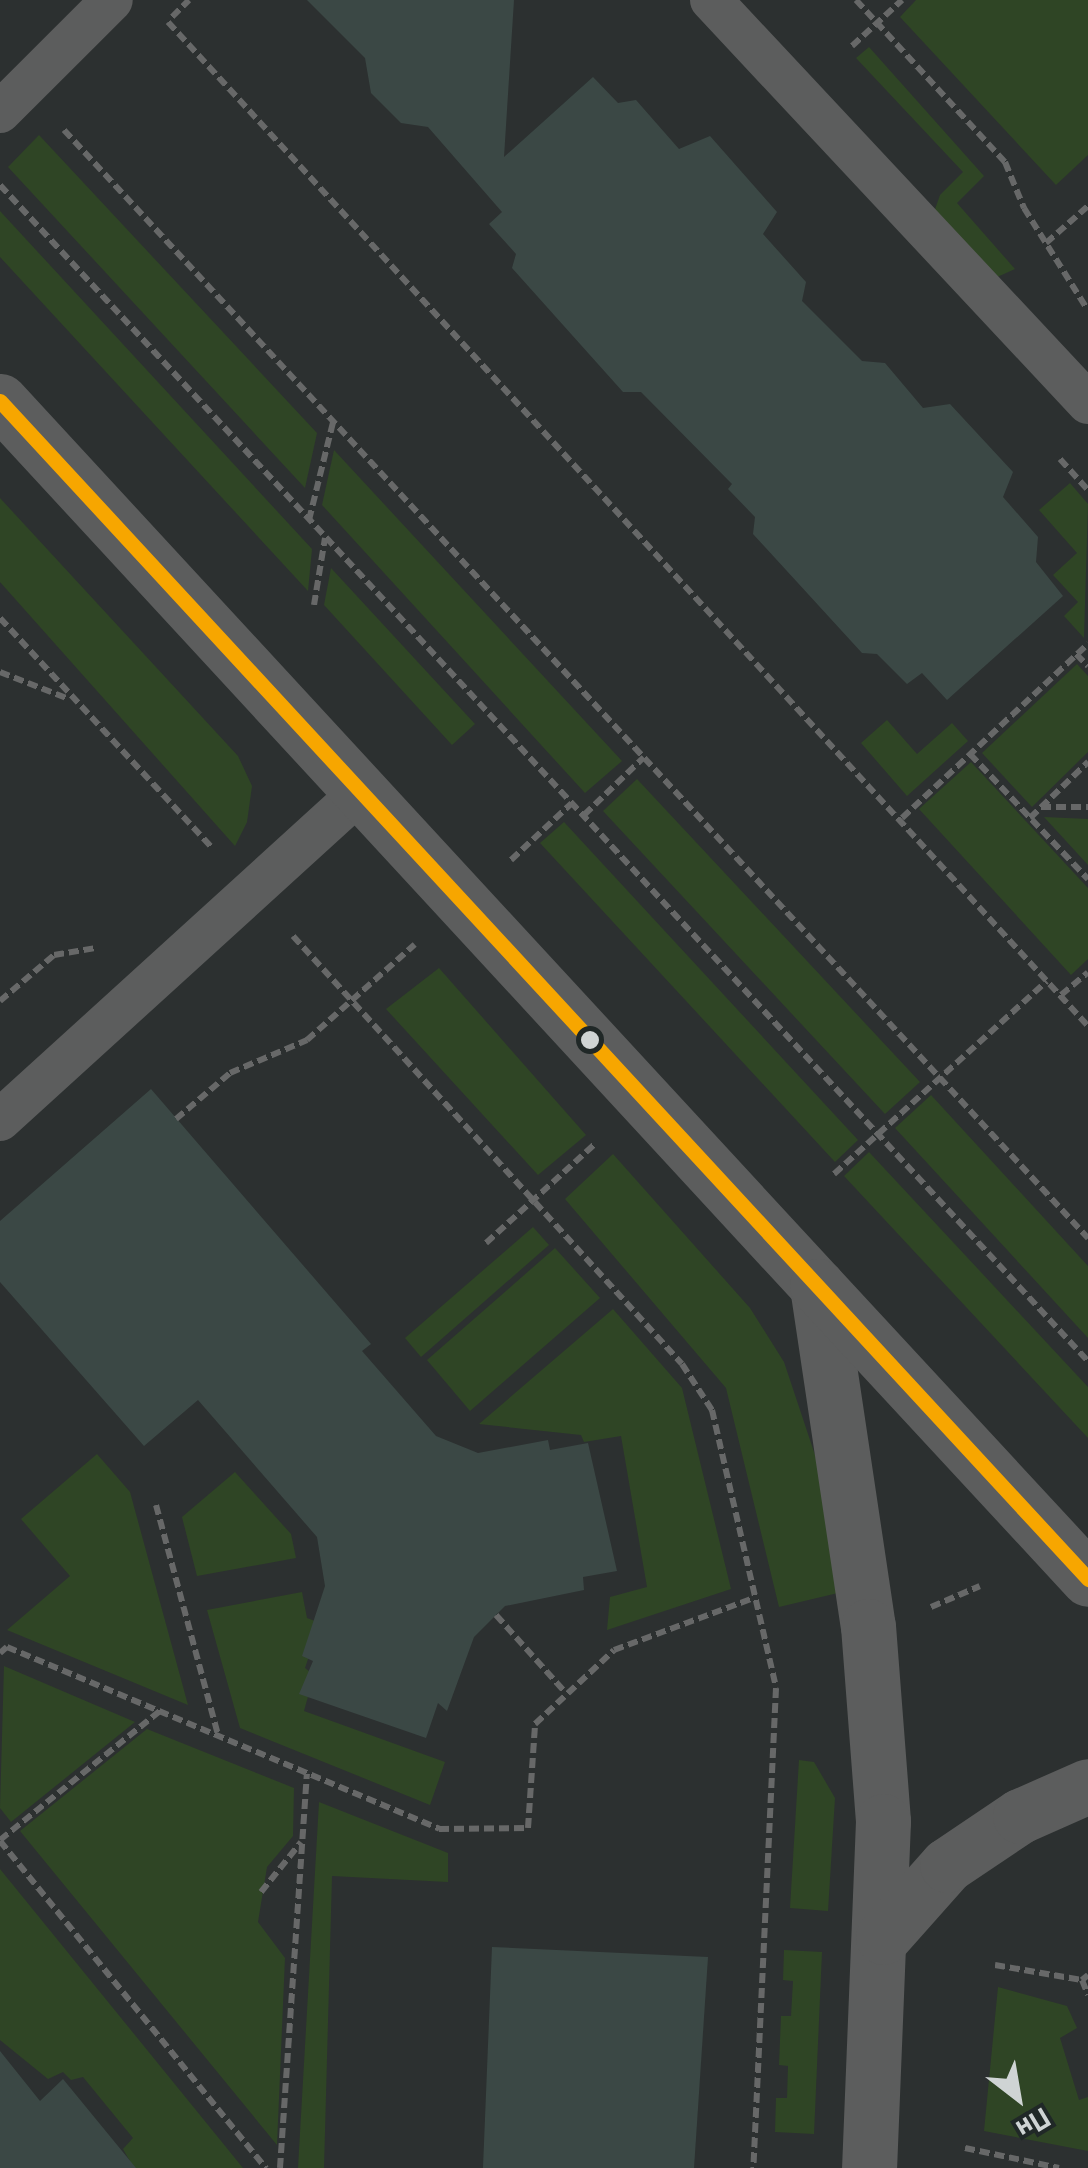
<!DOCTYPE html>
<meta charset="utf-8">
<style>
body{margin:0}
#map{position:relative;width:1088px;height:2168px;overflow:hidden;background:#2c3030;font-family:"PT Sans",sans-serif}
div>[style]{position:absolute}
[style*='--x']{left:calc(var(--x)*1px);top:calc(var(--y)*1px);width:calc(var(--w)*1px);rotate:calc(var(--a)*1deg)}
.green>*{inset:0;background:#2f4525}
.building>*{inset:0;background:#3b4845}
.path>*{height:6px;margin-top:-3px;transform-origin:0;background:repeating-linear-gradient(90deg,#676868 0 10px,transparent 0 15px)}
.service>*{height:42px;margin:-21px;padding:0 21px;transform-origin:21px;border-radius:21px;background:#5c5d5d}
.minor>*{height:55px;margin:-27.5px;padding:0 27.5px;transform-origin:27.5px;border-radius:27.5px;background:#5c5d5d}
.tertiary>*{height:55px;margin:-27.5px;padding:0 27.5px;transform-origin:27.5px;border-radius:27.5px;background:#5c5d5d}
.bus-1>*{height:15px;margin:-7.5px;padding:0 7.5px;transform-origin:7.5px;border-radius:7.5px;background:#f7a600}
.dots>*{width:28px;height:28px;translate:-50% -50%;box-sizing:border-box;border:5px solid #202827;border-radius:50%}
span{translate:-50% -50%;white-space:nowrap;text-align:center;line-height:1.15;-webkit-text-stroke:8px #202827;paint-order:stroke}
.north{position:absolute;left:968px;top:2048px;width:100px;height:100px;-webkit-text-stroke:8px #202827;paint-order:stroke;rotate:149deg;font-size:28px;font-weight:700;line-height:40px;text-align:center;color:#cfd4d4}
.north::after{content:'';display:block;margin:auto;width:35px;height:45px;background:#cfd4d4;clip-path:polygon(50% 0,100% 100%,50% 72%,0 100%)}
</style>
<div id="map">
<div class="green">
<div style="clip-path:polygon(916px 0,1088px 0,1088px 155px,1056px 185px,900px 17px)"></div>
<div style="clip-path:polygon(869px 47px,984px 176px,957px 203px,1015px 269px,995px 278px,933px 215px,940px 195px,963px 172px,856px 58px)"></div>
<div style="clip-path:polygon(39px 135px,317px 433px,305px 488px,8px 167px)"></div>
<div style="clip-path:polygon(0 211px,312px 549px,308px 591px,0 257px)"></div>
<div style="clip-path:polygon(334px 450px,622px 761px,585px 793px,322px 505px)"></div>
<div style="clip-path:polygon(1070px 483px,1088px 504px,1084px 638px,1064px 616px,1078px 602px,1053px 575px,1077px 553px,1039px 510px)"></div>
<div style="clip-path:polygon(0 498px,238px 756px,252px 786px,247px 822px,235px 846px,0 582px)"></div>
<div style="clip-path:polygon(331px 568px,475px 724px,452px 745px,324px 605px)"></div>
<div style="clip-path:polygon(1077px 664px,1088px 676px,1088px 752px,1032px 807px,982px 753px)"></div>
<div style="clip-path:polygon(887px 720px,917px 754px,952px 723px,968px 741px,907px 796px,861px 743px)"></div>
<div style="clip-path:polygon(971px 762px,1088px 888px,1088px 959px,1071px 975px,919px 809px)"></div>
<div style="clip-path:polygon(637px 779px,920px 1082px,885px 1114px,603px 811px)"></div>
<div style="clip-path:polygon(1044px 817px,1088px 819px,1088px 865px)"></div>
<div style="clip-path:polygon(564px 822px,858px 1140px,835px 1162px,540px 843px)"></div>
<div style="clip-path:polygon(439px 968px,586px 1135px,538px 1175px,386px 1009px)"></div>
<div style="clip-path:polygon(931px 1095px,1088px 1266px,1088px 1338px,895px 1128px)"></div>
<div style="clip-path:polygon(869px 1152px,1088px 1387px,1088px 1438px,844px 1176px)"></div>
<div style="clip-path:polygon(613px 1154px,750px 1308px,784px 1362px,823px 1479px,838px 1593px,779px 1607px,726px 1388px,565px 1199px)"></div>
<div style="clip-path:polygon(533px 1227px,549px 1245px,421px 1357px,405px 1338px)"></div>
<div style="clip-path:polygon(555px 1248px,600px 1298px,470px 1411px,427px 1360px)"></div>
<div style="clip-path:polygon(613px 1309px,682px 1388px,731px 1589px,607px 1630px,610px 1597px,647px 1587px,621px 1436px,584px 1442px,581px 1435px,479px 1424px)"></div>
<div style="clip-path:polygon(97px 1454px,130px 1492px,188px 1705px,7px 1630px,70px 1576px,21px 1519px)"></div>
<div style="clip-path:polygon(235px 1472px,291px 1534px,296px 1558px,197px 1576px,182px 1517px)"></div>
<div style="clip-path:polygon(302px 1592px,307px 1618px,320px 1623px,305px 1668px,314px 1675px,304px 1711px,445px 1762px,430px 1805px,240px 1728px,207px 1610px)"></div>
<div style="clip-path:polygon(4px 1666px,135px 1722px,11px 1822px,0 1808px)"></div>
<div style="clip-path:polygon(147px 1729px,294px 1788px,293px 1836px,267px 1867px,258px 1922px,285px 1958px,277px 2145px,20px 1831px)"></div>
<div style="clip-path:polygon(799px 1760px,814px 1762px,835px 1798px,828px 1911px,790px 1908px)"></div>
<div style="clip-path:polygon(319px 1802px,448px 1853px,448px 1882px,332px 1876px,324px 2168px,298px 2168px)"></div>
<div style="clip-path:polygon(0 1869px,243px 2168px,134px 2168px,123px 2149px,133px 2138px,83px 2077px,71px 2080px,63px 2072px,48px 2079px,0 2040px)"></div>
<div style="clip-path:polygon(784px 1950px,822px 1952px,814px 2134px,775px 2132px,776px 2098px,787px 2098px,788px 2066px,779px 2065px,781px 2016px,791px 2016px,793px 1981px,783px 1980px)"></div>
<div style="clip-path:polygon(998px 1987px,1067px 2006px,1077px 2028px,1060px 2038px,1079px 2100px,1088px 2097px,1088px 2151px,984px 2131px)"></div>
</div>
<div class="building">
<div style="clip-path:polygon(307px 0,514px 0,504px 157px,593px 77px,618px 103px,636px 100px,679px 149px,710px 136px,777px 212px,763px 234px,806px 282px,802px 301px,862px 361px,885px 363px,923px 408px,950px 404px,1013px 472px,1003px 497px,1038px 537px,1036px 562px,1063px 596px,947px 700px,922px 673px,907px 684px,877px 654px,862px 653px,753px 534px,755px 517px,728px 489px,732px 484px,641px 392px,623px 392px,512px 268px,516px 254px,489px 224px,502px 212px,428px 127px,401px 123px,371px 93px,365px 58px)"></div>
<div style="clip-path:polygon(151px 1089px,371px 1344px,362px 1351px,436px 1436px,478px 1453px,548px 1440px,550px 1450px,588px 1443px,617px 1571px,583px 1577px,584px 1590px,505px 1606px,474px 1637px,447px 1711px,438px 1703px,426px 1738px,299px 1694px,313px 1661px,302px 1656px,325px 1586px,317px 1537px,198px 1400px,144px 1446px,0 1282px,0 1221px)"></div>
<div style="clip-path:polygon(492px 1947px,708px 1957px,694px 2168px,483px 2168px)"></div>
<div style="clip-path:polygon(0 2051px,40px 2101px,63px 2079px,136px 2168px,0 2168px)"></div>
</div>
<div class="path">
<div style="--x:856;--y:0;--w:220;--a:47.4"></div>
<div style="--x:1005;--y:162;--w:50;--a:67.6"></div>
<div style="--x:1024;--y:208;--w:119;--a:58"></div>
<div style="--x:172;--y:17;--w:24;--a:-45"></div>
<div style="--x:168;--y:22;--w:1362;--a:47.5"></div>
<div style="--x:852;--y:46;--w:68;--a:-42.6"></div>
<div style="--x:64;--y:130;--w:1509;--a:47.26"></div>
<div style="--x:0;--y:185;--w:1602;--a:47.23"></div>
<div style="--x:1046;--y:243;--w:56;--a:-41.4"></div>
<div style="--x:1060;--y:459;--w:42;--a:47.9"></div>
<div style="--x:309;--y:520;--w:101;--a:-76.2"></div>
<div style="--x:314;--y:605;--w:68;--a:-80.7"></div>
<div style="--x:0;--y:618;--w:311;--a:47.3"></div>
<div style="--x:1076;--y:654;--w:17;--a:45"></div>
<div style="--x:0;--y:672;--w:74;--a:21.4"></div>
<div style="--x:970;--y:754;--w:172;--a:46.7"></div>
<div style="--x:1041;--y:807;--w:47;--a:0"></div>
<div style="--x:584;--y:815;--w:83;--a:-44"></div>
<div style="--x:902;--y:818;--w:255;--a:-43.1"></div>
<div style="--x:1030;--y:818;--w:81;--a:-44"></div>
<div style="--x:511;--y:860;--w:83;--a:-43.1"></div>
<div style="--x:293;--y:936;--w:578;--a:47.73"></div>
<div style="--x:682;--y:1364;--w:55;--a:56.9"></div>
<div style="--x:712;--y:1410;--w:285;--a:77"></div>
<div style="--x:776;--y:1688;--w:481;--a:92.7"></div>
<div style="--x:1061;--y:995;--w:35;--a:-40"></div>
<div style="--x:0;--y:1001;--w:71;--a:-40.4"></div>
<div style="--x:54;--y:955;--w:43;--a:-9.5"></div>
<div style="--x:176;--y:1119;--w:71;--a:-40.4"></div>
<div style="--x:230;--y:1073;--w:84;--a:-23.2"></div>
<div style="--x:307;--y:1040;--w:144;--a:-41.6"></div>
<div style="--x:834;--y:1174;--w:287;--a:-42.2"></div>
<div style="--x:486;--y:1243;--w:149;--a:-42.3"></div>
<div style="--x:156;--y:1505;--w:237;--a:74.9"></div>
<div style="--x:931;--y:1607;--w:53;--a:-23.2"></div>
<div style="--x:496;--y:1615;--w:105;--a:48.1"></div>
<div style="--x:0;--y:1653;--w:9;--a:-41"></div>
<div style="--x:7;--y:1647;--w:469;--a:22.8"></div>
<div style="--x:439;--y:1829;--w:89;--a:-0.6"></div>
<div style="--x:528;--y:1828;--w:104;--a:-86.1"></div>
<div style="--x:535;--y:1724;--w:108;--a:-43.1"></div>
<div style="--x:614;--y:1650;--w:149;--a:-20.4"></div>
<div style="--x:0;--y:1840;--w:206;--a:-38.9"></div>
<div style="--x:0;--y:1841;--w:422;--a:50.9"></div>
<div style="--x:261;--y:1892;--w:64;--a:-51.3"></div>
<div style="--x:995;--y:1965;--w:88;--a:9.8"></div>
<div style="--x:1088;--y:1975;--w:8;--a:140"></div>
<div style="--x:1082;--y:1980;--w:16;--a:68"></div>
<div style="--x:965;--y:2148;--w:96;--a:12"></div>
<div style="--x:280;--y:2168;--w:395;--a:-86.1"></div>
</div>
<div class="service">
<div style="--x:711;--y:0;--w:552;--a:46.91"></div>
<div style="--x:0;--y:112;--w:158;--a:-45"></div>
<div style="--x:0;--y:1120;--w:488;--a:-42.3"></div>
</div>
<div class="minor">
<div style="--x:0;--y:401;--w:1204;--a:47.29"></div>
<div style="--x:817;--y:1286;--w:344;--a:81.5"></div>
<div style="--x:868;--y:1626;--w:196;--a:85.6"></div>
<div style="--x:883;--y:1821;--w:347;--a:92.3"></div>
<div style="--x:883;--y:1937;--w:96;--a:-48.4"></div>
<div style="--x:947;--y:1865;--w:88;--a:-33.9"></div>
<div style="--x:1020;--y:1816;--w:74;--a:-23.8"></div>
</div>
<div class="tertiary">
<div style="--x:817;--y:1286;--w:399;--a:47.2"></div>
</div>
<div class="bus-1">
<div style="--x:0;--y:401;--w:1604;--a:47.27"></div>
</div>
<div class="dots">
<div style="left:590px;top:1040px;background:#cfd4d4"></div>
</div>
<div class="north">Пн</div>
</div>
